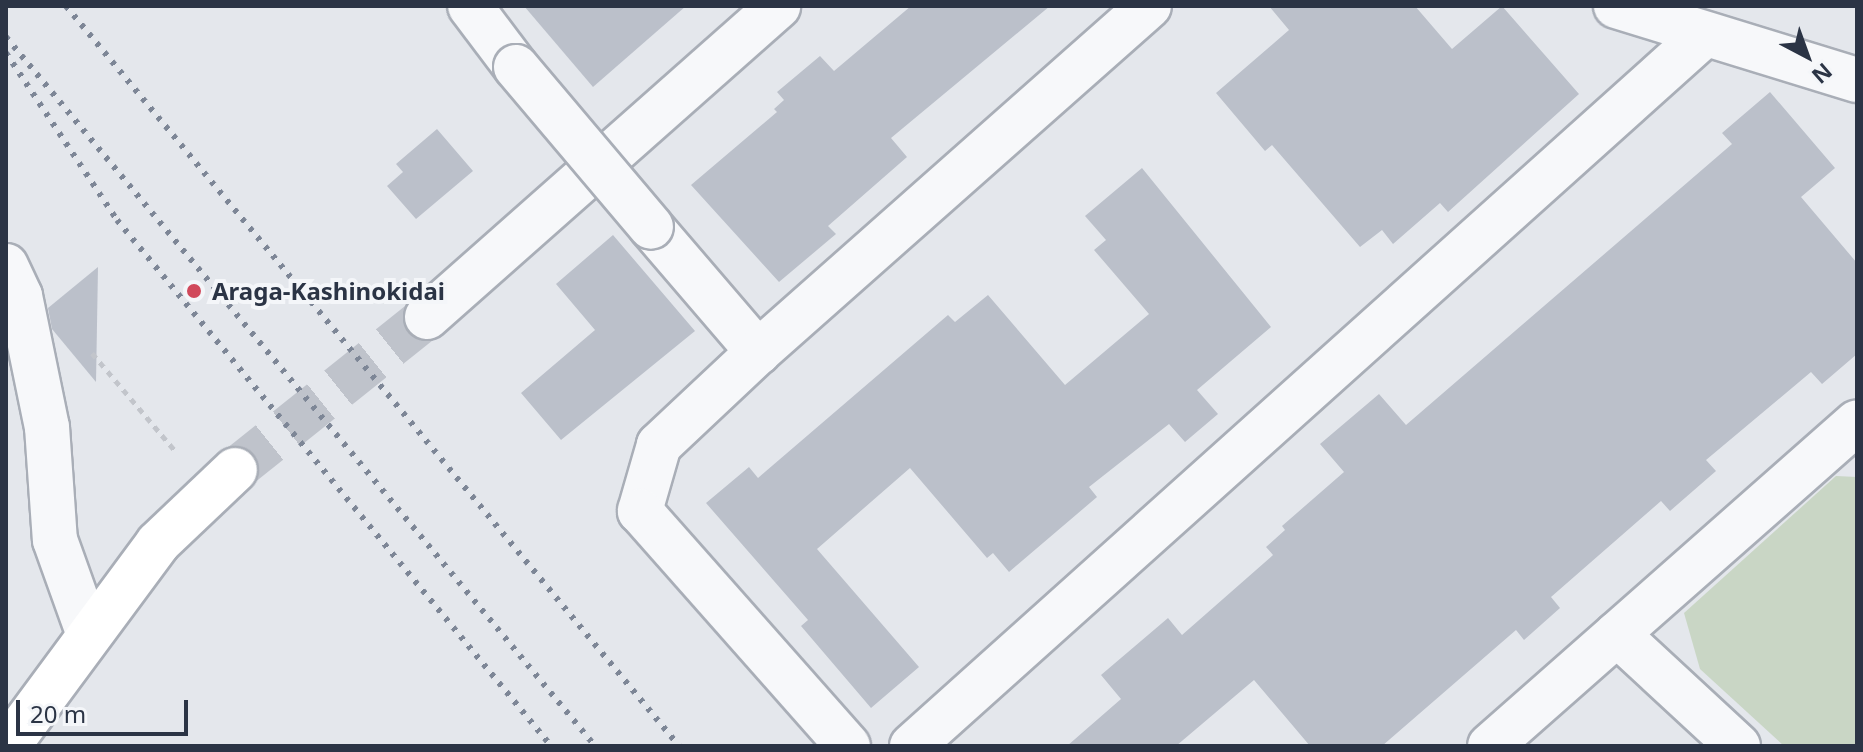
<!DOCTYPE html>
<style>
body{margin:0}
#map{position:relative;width:1863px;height:752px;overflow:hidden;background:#e4e7ec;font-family:"Noto Sans",sans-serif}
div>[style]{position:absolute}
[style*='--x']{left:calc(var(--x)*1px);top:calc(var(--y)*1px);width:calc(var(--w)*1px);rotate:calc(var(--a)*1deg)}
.green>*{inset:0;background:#c9d6c5}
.building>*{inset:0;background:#bbc0ca}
.street-tunnel>*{height:44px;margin-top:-22px;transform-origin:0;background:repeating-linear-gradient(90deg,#bfc3cb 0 44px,transparent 0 66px)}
.path>*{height:5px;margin-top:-2.5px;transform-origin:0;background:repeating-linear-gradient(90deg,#c2c5cb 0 6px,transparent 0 12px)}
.roads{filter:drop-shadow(2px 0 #a9aeb7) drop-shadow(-2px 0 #a9aeb7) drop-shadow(0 2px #a9aeb7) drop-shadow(0 -2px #a9aeb7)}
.street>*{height:44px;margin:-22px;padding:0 22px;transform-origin:22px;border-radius:22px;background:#f7f8fa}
.secondary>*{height:44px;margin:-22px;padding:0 22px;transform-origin:22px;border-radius:22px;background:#fff}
.rail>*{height:6px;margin-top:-3px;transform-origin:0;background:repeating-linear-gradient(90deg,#7d8696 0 4px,transparent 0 12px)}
.bridges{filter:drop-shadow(2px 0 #a9aeb7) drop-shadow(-2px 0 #a9aeb7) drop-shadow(0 2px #a9aeb7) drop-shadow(0 -2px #a9aeb7)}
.street-bridge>*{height:44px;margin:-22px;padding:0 22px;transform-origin:22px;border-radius:22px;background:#f7f8fa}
.dots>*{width:22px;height:22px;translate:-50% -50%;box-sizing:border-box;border:4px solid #f4f6f9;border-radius:50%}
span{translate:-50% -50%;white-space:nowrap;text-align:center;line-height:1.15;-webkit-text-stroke:8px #f4f6f9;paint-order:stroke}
.poi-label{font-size:24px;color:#2b3445;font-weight:700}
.left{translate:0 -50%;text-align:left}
.frame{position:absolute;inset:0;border:8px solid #2b3445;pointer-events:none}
.north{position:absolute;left:1767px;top:16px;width:80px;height:80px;-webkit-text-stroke:6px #f4f6f9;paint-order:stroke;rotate:139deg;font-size:22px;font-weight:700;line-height:32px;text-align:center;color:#2b3445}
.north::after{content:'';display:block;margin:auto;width:28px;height:36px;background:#2b3445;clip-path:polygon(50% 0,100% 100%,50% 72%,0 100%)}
.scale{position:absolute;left:16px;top:700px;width:172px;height:36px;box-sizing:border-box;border:4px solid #2b3445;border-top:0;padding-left:10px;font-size:24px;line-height:28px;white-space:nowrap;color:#2b3445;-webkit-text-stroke:6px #f4f6f9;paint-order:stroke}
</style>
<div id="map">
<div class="green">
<div style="clip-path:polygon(1836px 476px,1857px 477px,1857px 746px,1784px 746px,1700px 669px,1684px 613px)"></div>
</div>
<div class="building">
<div style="clip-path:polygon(524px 6px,686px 6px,593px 87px)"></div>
<div style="clip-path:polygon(911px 6px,1050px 6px,891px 138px,907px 157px,828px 226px,836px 234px,779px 282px,691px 185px,777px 112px,774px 109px,784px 100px,777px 92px,820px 56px,834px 71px)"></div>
<div style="clip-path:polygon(1269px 6px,1415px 6px,1452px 49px,1502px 6px,1579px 94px,1448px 212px,1440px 203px,1393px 244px,1382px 230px,1360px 247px,1272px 145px,1265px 151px,1216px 93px,1289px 30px)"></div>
<div style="clip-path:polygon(1770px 92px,1835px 168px,1801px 197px,1857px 263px,1857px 354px,1822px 384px,1811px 372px,1706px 460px,1716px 471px,1670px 511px,1661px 501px,1551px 597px,1560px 608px,1524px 640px,1516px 630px,1382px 746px,1310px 746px,1254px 680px,1176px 746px,1067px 746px,1121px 699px,1101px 675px,1168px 618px,1182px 635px,1273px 555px,1266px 547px,1285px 530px,1282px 526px,1344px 472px,1320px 444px,1379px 394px,1406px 425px,1732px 144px,1722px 133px)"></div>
<div style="clip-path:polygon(437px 129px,473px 171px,416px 219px,387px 186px,403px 172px,396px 164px)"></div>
<div style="clip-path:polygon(1142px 168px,1271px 327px,1197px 390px,1218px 414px,1185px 442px,1169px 424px,1089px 487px,1097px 497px,1009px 572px,993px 553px,987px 558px,910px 468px,817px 549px,919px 667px,871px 708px,801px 626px,808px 620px,706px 503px,749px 467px,758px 478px,948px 315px,955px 322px,988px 295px,1065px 385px,1149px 314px,1094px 250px,1106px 240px,1085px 216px)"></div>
<div style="clip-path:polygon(613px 235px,695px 331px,561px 440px,521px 393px,595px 330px,556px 284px)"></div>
<div style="clip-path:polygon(98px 267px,96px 382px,52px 329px,48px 308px)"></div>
</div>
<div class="street-tunnel">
<div style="--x:235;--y:470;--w:246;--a:-38.6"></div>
</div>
<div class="path">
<div style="--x:92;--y:353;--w:131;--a:49.6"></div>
</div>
<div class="roads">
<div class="street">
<div style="--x:470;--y:6;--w:76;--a:53"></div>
<div style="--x:1616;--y:6;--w:252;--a:17.1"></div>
<div style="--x:651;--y:227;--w:165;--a:49.4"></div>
<div style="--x:758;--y:352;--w:136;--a:136.8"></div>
<div style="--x:659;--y:445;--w:69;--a:106.1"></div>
<div style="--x:640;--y:511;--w:314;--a:48.5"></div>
<div style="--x:6;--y:266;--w:33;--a:65"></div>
<div style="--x:20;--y:296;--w:134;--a:78.4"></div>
<div style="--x:47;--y:427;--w:113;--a:86"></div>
<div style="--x:55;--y:540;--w:101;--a:70.3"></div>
<div style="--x:427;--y:317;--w:469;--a:-41.5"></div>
<div style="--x:758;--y:352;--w:522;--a:-41.51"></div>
<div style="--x:1617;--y:634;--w:165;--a:42.8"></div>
<div style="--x:912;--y:746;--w:1063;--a:-41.91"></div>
<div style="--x:1490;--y:746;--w:489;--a:-41.4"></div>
</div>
<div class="secondary">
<div style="--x:8;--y:746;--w:252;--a:-53.5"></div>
<div style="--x:158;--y:543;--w:106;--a:-43.5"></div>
</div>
</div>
<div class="rail">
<div style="--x:66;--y:6;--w:961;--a:50.36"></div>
<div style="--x:6;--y:37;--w:922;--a:50.28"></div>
<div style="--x:6;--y:53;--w:201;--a:56.4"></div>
<div style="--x:117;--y:220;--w:682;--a:50.47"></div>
</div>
<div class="bridges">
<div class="street-bridge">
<div style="--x:516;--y:67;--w:209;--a:49.8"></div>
</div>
</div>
<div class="dots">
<div style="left:194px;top:291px;background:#d1495b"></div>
</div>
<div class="poi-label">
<span class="left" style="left:212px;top:291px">Araga-Kashinokidai</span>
</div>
<div class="frame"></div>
<div class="north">N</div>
<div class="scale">20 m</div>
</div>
